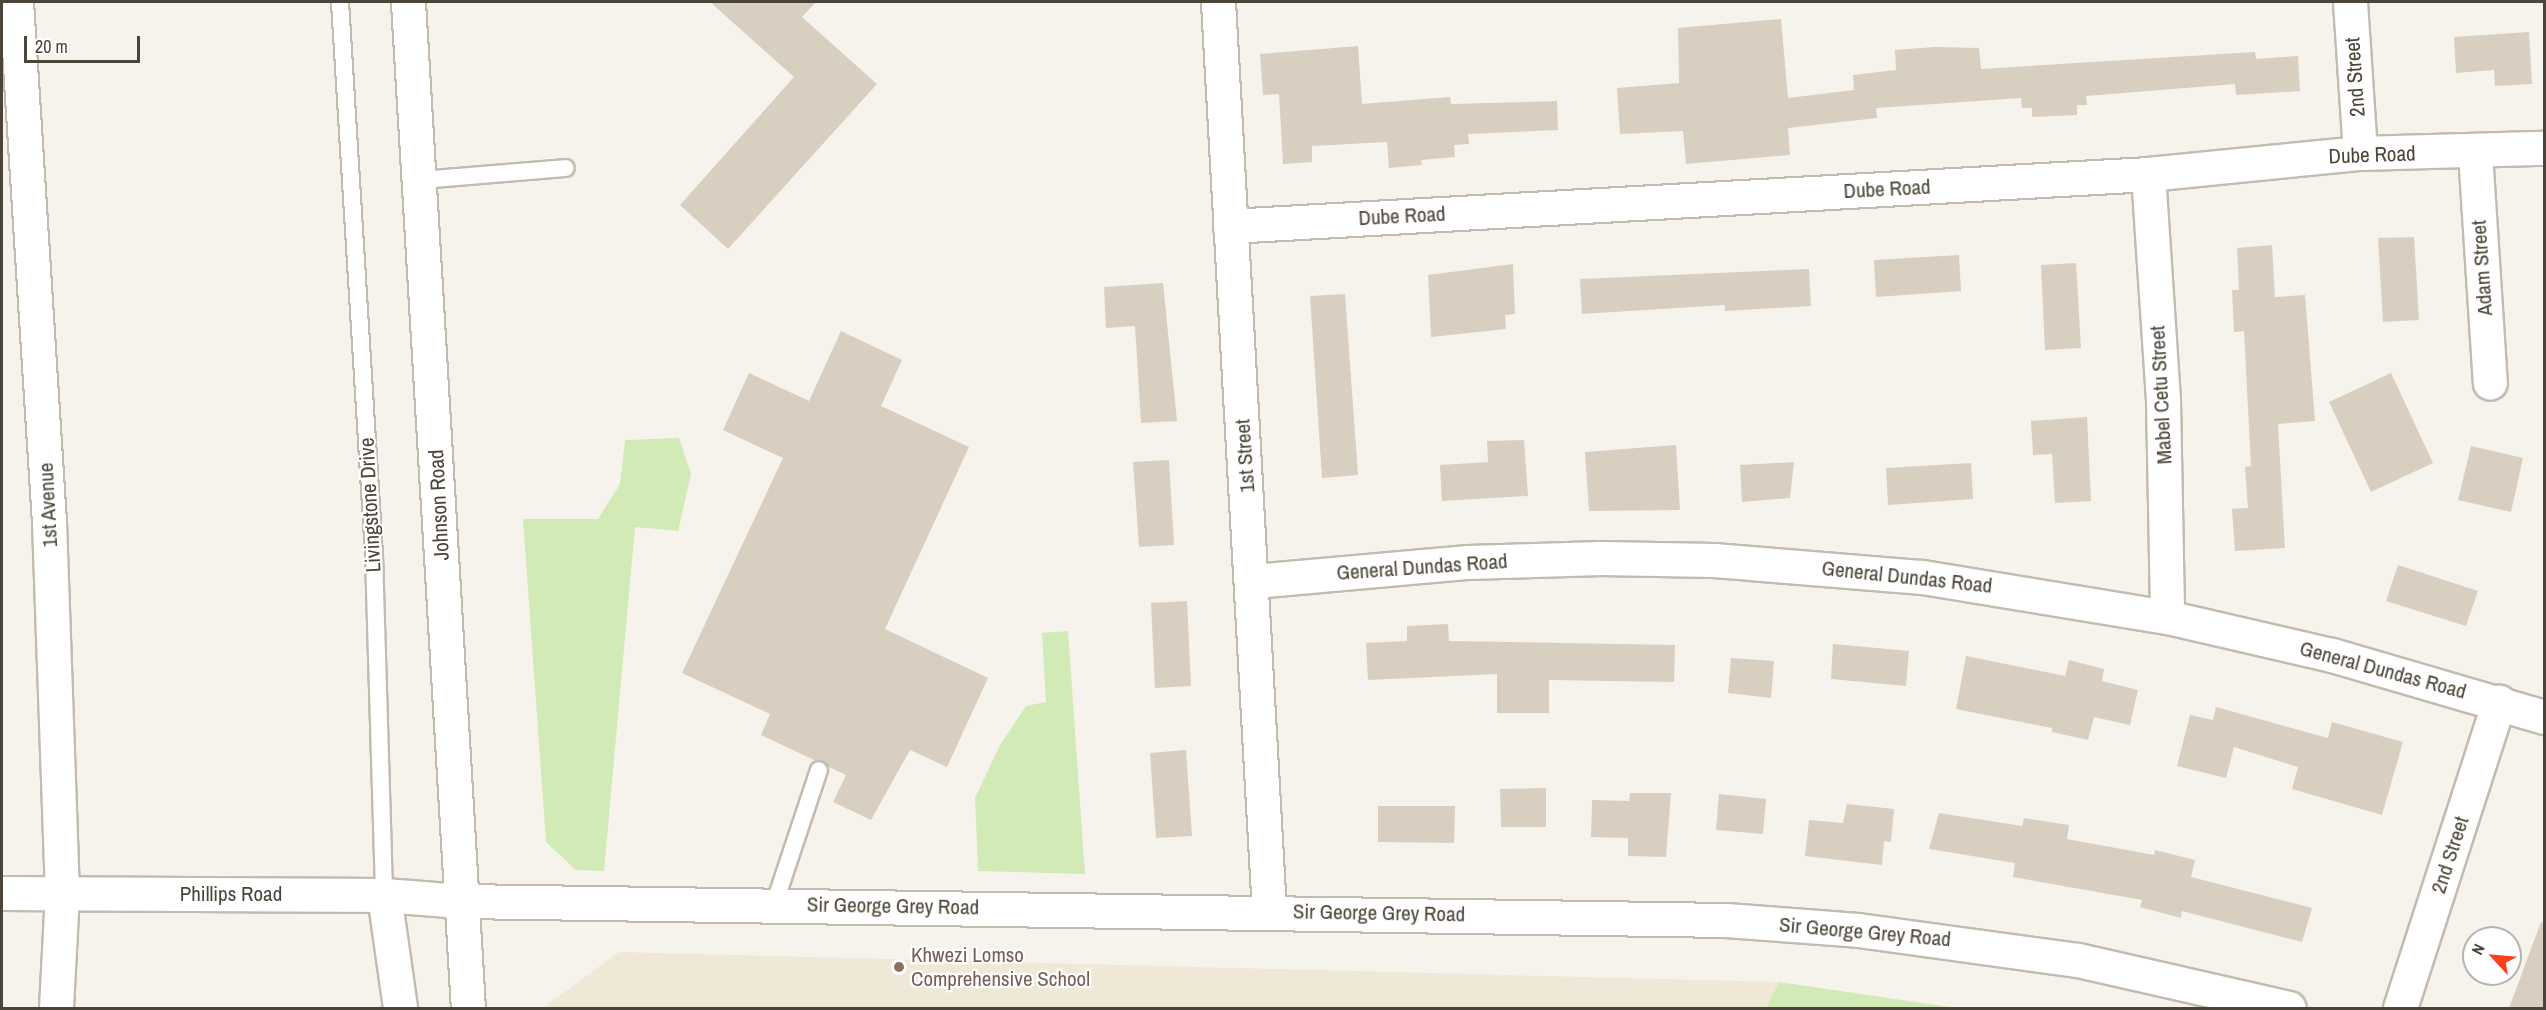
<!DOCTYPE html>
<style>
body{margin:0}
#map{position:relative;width:2546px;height:1010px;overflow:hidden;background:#f6f3ec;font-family:"Archivo Narrow",sans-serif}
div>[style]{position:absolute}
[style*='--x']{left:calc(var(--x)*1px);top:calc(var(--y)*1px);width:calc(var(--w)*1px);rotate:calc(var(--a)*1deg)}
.education>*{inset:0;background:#efe8d6}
.green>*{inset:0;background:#d2eab5}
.building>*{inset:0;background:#d8cfc1}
.roads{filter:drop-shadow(2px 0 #c2bbae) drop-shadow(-2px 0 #c2bbae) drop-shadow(0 2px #c2bbae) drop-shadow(0 -2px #c2bbae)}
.service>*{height:16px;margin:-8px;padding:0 8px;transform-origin:8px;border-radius:8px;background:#fff}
.minor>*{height:33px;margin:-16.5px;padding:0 16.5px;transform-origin:16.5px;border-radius:16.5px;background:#fff}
.tertiary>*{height:33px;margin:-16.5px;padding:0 16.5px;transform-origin:16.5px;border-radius:16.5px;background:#fff}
.dots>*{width:16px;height:16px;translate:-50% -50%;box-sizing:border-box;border:3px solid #fff;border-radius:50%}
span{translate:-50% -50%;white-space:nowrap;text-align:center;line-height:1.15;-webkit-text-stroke:4.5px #fff;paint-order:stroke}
.street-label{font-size:21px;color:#4b4439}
.education-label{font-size:21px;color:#785e54}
.left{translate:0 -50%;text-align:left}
.frame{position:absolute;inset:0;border:3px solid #4b4439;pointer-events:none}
.north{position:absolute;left:2462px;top:926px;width:60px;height:60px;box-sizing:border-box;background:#fff;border:2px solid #b7b4b0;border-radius:50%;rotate:296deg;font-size:16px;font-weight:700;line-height:24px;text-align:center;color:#4b4439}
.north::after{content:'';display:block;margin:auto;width:21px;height:27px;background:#fc3f1d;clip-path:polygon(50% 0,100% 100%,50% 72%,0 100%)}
.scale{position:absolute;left:24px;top:36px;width:116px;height:27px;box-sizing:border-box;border:3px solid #4b4439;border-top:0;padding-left:8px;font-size:18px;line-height:21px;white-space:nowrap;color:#4b4439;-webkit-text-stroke:4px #fff;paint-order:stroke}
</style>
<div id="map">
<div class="education">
<div style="clip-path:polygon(619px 952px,1779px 982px,1766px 1008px,543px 1008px)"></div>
</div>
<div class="green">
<div style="clip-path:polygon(679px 438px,691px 474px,678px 531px,635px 527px,604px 871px,576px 870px,546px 842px,523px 519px,598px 519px,620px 484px,625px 440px)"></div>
<div style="clip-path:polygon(1068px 631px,1085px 874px,978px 871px,975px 798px,1000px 745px,1026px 706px,1046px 702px,1042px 633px)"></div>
<div style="clip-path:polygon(1779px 982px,1956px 1008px,1766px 1008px)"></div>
</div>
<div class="building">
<div style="clip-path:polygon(710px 2px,816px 2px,802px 17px,877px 84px,728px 249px,680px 205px,794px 77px)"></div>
<div style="clip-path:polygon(1781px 19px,1788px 98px,1854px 90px,1853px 75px,1896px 70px,1895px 50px,1935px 47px,1979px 48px,1981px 69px,2255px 52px,2256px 59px,2298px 56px,2300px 91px,2236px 95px,2235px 84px,2086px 96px,2087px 105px,2077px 105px,2077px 115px,2032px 117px,2032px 108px,2022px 108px,2021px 98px,1876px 108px,1877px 118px,1788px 128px,1790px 155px,1686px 164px,1683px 131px,1620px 134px,1617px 88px,1679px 83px,1678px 28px)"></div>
<div style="clip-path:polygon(2529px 32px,2532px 84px,2495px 86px,2494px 70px,2456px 73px,2454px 37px)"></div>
<div style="clip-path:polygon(1358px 46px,1362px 104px,1450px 97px,1451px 104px,1557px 101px,1558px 130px,1468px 134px,1469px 144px,1454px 145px,1455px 157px,1421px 160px,1422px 165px,1389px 168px,1387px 142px,1312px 146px,1312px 162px,1283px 164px,1279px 94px,1263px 95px,1260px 54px)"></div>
<div style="clip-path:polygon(2414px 237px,2419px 320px,2383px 322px,2378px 238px)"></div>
<div style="clip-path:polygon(2272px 245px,2275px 297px,2305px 295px,2315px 421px,2278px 424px,2285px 548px,2235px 551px,2232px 509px,2248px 508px,2245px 467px,2251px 466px,2244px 331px,2234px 332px,2232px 290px,2239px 290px,2237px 248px)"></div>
<div style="clip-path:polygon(1959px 255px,1961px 291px,1876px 297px,1874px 260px)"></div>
<div style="clip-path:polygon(2076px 263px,2081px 348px,2045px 350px,2041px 265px)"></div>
<div style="clip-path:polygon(1513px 264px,1515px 314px,1505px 315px,1506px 329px,1431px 337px,1428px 275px)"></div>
<div style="clip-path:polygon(1809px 269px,1811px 306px,1725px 311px,1725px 305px,1582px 314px,1580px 279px)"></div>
<div style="clip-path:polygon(1163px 283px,1177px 421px,1141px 423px,1135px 326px,1106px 328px,1104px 287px)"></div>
<div style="clip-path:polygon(1345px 294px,1358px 475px,1322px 478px,1310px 296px)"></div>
<div style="clip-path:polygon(841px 331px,902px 360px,881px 406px,969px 447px,885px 629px,988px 678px,947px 767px,910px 750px,871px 820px,833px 802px,846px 775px,761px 735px,770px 714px,682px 673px,783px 458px,723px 430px,749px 373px,809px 401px)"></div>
<div style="clip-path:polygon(2391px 373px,2433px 463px,2371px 492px,2329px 402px)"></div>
<div style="clip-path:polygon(2087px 417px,2091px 501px,2055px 503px,2052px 454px,2033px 455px,2031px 421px)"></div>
<div style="clip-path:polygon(1524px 440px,1528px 496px,1442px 501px,1440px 465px,1488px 462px,1487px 441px)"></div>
<div style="clip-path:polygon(1676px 445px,1680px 510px,1589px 511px,1585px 452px)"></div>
<div style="clip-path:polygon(2471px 446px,2523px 458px,2511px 512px,2458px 500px)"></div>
<div style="clip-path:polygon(1169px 460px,1174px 545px,1139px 547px,1133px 462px)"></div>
<div style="clip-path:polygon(1794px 462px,1790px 498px,1742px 502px,1740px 465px)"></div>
<div style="clip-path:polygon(1971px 463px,1973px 499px,1888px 505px,1886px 468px)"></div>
<div style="clip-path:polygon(2398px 565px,2478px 591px,2466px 626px,2386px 601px)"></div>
<div style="clip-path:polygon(1187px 601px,1191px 686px,1155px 688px,1151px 603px)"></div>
<div style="clip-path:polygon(1448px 624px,1449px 641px,1675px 645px,1674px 682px,1549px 680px,1549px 713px,1497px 713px,1497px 674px,1368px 680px,1366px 643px,1407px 641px,1407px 626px)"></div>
<div style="clip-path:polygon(1833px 644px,1909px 651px,1906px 686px,1831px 679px)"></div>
<div style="clip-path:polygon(1966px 656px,2065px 676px,2069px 660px,2104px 669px,2102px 681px,2138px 690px,2130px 725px,2094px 717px,2088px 740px,2052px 732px,2052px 728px,1956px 709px)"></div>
<div style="clip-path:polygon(1731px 658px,1774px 661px,1771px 698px,1728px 693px)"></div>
<div style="clip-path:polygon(2216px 707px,2328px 738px,2332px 722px,2403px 742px,2382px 815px,2292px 789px,2298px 767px,2234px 747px,2226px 778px,2177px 766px,2190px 715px,2213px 720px)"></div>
<div style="clip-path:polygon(1186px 750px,1192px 836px,1156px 838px,1150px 753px)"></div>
<div style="clip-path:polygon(1546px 788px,1546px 827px,1501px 827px,1500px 789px)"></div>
<div style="clip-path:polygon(1630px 793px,1671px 793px,1666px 857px,1628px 856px,1628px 838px,1591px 837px,1592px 800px,1629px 801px)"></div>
<div style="clip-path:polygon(1719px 794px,1766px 799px,1763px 834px,1716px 830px)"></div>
<div style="clip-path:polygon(1847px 804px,1894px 809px,1891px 842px,1884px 841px,1882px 865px,1805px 856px,1809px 820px,1843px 823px)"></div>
<div style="clip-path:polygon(1378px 806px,1455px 806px,1454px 843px,1378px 842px)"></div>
<div style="clip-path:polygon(1939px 813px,2022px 826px,2024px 818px,2069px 825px,2067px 839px,2154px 855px,2155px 850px,2195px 860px,2191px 877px,2312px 908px,2302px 942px,2182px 911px,2181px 918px,2140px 907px,2142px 900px,2013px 877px,2015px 863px,1929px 849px)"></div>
<div style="clip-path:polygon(2541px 922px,2544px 923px,2544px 1008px,2509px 1008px)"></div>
</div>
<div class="roads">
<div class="service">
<div style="--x:340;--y:2;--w:554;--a:86.48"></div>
<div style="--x:374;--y:555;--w:340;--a:88.3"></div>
<div style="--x:420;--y:180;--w:146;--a:-4.7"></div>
<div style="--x:774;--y:905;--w:142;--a:-71.6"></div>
</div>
<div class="minor">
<div style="--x:16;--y:2;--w:521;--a:86.37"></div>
<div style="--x:49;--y:522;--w:371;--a:88"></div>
<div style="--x:62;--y:893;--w:115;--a:93"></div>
<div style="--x:1218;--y:2;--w:910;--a:86.79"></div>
<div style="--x:2350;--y:2;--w:151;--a:86.2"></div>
<div style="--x:2475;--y:153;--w:230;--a:86.3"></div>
<div style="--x:2148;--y:174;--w:227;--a:86.2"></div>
<div style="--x:2163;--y:401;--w:216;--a:88.9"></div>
<div style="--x:1230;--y:226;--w:919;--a:-3.24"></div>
<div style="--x:2148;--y:174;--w:213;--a:-5.7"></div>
<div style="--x:2360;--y:153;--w:184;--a:-1.6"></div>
<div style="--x:1254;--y:581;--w:215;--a:-5.1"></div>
<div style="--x:1468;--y:562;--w:133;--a:-1.7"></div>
<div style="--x:1601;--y:558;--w:113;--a:1"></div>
<div style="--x:1714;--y:560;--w:209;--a:4.7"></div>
<div style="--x:1922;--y:577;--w:248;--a:9.3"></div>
<div style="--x:2167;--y:617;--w:169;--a:13"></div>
<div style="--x:2332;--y:655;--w:221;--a:16.3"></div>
<div style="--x:2;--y:893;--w:382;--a:0.3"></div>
<div style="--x:384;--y:895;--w:77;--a:4.5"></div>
<div style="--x:461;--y:901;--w:1265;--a:0.86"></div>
<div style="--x:1726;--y:920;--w:132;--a:4.3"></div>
<div style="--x:1858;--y:930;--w:222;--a:7.8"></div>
<div style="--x:2078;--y:960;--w:216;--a:12.8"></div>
<div style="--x:384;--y:895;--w:114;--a:81.9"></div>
<div style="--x:2400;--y:1008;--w:322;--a:-72.1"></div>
</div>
<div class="tertiary">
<div style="--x:408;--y:2;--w:1008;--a:86.59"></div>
</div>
</div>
<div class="dots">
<div style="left:899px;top:967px;background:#8d6e63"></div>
</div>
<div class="street-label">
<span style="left:2355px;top:77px;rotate:-94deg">2nd Street</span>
<span style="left:2372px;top:155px;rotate:-2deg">Dube Road</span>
<span style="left:1887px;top:189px;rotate:-3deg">Dube Road</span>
<span style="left:1402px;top:216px;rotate:-3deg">Dube Road</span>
<span style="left:2482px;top:268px;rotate:-94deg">Adam Street</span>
<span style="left:2161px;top:395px;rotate:-93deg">Mabel Cetu Street</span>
<span style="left:1245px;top:456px;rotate:-94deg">1st Street</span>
<span style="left:48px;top:505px;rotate:-93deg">1st Avenue</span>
<span style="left:370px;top:505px;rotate:-93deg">Livingstone Drive</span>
<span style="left:439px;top:505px;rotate:-93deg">Johnson Road</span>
<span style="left:1422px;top:567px;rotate:-4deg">General Dundas Road</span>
<span style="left:1907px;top:577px;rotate:6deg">General Dundas Road</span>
<span style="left:2383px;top:670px;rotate:15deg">General Dundas Road</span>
<span style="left:2450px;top:855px;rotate:-72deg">2nd Street</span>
<span style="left:231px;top:894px">Phillips Road</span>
<span style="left:893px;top:906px;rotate:1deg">Sir George Grey Road</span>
<span style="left:1379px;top:913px;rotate:1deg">Sir George Grey Road</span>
<span style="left:1865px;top:932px;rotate:5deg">Sir George Grey Road</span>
</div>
<div class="education-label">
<span class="left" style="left:911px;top:967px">Khwezi Lomso<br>Comprehensive School</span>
</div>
<div class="frame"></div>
<div class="north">N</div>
<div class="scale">20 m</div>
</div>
